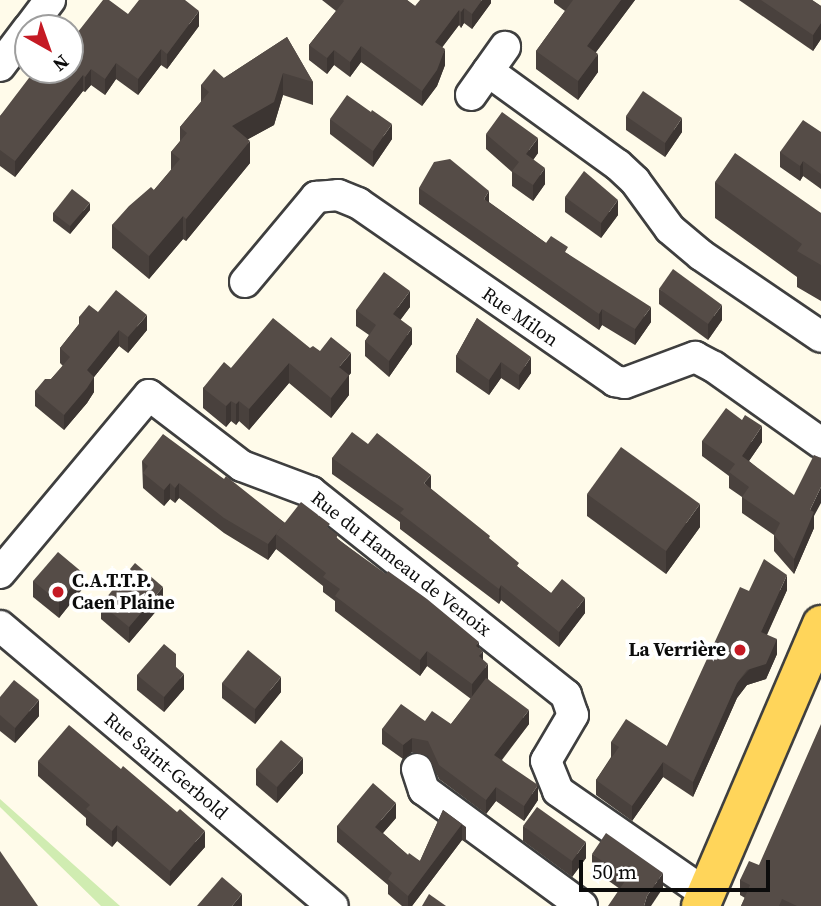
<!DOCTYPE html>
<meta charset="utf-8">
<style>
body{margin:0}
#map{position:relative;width:821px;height:906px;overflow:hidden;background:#fffbea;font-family:"Source Serif 4",serif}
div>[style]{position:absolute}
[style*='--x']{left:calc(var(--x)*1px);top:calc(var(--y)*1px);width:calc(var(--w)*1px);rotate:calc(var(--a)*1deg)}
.green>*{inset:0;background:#d0ecb1}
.roads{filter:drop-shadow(2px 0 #3f3f3f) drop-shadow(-2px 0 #3f3f3f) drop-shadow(0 2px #3f3f3f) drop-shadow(0 -2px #3f3f3f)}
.minor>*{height:30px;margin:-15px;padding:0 15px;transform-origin:15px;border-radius:15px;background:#fff}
.major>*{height:37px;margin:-18.5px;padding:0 18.5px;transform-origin:18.5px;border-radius:18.5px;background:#ffd55a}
.wall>*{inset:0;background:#49413d}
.shaded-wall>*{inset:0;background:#3c3532}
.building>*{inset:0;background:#554c47}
.dots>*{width:19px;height:19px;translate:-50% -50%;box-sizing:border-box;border:4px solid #fff;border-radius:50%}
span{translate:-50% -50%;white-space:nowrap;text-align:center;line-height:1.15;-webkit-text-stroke:7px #fff;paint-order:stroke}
.street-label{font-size:19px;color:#0c0c0c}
.poi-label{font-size:19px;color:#0c0c0c;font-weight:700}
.left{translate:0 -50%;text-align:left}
.right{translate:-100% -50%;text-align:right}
.north{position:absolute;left:14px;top:14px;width:70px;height:70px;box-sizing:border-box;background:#fff;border:2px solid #9e9e9e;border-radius:50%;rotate:140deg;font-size:19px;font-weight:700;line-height:28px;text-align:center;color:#0c0c0c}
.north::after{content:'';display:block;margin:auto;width:24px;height:32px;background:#c51a24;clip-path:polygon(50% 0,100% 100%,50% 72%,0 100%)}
.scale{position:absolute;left:579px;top:860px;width:191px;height:32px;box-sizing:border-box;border:4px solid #0c0c0c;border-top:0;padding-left:9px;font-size:21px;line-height:24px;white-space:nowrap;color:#0c0c0c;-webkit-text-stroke:5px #fff;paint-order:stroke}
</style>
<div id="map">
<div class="green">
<div style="clip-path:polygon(0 799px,120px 906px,101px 906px,0 807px)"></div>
</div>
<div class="roads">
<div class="minor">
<div style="--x:29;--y:28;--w:35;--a:-53"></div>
<div style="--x:0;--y:66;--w:46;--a:-52.9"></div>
<div style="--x:488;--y:71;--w:160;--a:35.9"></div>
<div style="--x:618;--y:165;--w:23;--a:43"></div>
<div style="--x:635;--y:181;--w:59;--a:53.9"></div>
<div style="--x:670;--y:229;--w:40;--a:40"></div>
<div style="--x:701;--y:255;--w:145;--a:34.3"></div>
<div style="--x:471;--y:95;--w:59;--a:-54.7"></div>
<div style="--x:245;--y:282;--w:111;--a:-50.1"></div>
<div style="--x:316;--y:197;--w:22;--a:-5"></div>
<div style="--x:338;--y:195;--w:22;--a:22"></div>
<div style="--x:358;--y:203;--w:313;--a:34.7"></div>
<div style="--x:615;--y:381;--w:10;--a:11"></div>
<div style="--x:625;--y:383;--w:75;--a:-20.4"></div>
<div style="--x:695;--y:357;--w:21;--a:28"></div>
<div style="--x:714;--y:367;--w:131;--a:35.4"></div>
<div style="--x:0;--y:573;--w:232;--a:-50.1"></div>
<div style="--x:149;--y:395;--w:117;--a:37.4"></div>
<div style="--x:242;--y:466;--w:74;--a:20.6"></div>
<div style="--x:311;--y:492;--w:326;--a:38.5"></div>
<div style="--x:566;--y:695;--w:21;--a:71"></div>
<div style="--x:573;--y:715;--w:53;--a:120.4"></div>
<div style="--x:546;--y:761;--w:32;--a:68"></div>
<div style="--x:558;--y:791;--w:179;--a:34.8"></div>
<div style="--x:0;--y:626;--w:435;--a:40.1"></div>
<div style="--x:417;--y:769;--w:22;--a:72"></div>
<div style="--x:424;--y:790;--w:196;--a:36.3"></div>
</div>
<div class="major">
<div style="--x:700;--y:906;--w:307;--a:-66.8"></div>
</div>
</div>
<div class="wall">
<div style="clip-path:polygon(322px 0,407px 0,415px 6px,491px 0,491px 3px,472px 29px,464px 23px,461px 28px,459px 25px,442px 47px,445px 65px,437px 86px,422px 106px,361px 62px,350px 77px,334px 65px,327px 74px,309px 60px,309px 45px,336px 11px)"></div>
<div style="clip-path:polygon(554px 0,635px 0,596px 52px,598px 72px,578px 100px,536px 69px,536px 51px,565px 11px,554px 3px)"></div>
<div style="clip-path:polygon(739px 0,812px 0,821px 6px,821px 39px,813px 51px)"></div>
<div style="clip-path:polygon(128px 14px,199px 26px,167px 69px,161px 65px,138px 95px,116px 79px,105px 95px,91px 85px,85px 92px,83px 91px,15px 177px,0 166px,0 116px,43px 76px)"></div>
<div style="clip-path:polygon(287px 37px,313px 82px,313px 105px,283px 95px,274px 125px,248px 139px,250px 163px,186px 241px,183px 239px,149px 279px,112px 248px,112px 225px,154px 190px,171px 170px,171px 152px,180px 141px,180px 127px,201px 102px,201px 85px,224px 78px)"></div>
<div style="clip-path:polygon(626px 116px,682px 132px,665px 157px,626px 130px)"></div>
<div style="clip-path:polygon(330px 119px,392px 139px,373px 167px,330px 134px)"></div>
<div style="clip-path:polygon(821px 132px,821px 189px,803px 176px,800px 181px,780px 167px,780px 152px)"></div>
<div style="clip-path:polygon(486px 134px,538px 153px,533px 160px,545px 184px,533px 201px,512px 186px,512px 172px,486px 149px)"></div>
<div style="clip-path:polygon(715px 182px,821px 213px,821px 301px,797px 287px,797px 277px,715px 218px)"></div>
<div style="clip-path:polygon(419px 188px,489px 202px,546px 243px,568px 254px,651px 322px,635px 345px,602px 325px,599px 330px,419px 204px)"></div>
<div style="clip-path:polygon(565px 197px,618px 215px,601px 238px,565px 212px)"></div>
<div style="clip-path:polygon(90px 210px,70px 234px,53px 221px,53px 213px)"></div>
<div style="clip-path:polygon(659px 289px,722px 320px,708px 340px,659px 304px)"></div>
<div style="clip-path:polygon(410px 307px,400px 320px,412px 344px,389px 377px,365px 356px,365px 341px,369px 335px,356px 326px,356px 310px)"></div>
<div style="clip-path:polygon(98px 312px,147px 330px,128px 353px,119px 346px,94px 377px,94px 392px,87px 403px,64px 430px,35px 406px,35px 391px,51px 379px,63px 366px,60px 363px,60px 348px,79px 324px,79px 317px)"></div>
<div style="clip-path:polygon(477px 318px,531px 373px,519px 390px,501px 378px,489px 395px,456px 372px,456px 356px)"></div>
<div style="clip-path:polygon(310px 348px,351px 373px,349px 375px,349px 395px,331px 418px,289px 383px,249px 430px,239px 421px,236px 425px,231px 421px,226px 427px,203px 408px,203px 388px,231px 368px)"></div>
<div style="clip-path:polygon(702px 441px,762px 442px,749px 461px,814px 516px,814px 528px,794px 574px,774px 551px,774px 535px,742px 513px,742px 497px,729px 488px,729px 476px,702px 456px)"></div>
<div style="clip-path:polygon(368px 444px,431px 489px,490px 540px,519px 568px,551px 593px,585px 613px,559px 647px,501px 600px,499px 604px,400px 529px,400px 522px,332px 474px,332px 458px)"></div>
<div style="clip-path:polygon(142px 461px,224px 479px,285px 523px,330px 529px,338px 539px,479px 648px,488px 679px,529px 724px,502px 760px,538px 800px,524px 821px,496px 801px,486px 814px,439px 779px,428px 756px,412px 752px,403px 759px,382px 744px,382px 729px,425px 721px,451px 724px,471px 699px,427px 666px,420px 676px,335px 611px,335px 601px,323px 592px,323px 586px,276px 549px,268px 560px,224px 533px,179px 498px,175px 503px,170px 499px,164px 506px,143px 488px)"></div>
<div style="clip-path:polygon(587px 494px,700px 527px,666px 574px,587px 516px)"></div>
<div style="clip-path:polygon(33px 581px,83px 588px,59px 618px,33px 597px)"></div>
<div style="clip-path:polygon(787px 590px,767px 635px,777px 654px,766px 679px,747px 685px,737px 698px,693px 797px,663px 777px,632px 821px,596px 795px,596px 780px,611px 757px,611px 742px,667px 746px,749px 591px)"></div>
<div style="clip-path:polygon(163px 603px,129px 643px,101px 619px,101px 604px)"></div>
<div style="clip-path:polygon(176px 667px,184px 689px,164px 712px,137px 690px,137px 675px)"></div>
<div style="clip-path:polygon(222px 683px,281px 692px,255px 724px,222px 698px)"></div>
<div style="clip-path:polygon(0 697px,39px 716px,15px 743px,0 731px)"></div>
<div style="clip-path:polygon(38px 761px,205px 847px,170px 886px,117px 841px,112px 847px,86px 825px,86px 818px,38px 776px)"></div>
<div style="clip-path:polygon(256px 769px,303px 773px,277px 803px,256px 785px)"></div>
<div style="clip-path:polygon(443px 810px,466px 827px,466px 842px,462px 840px,412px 906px,402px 906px,388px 894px,388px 885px,337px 842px,337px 826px,396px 818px,383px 833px,408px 855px,420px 861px)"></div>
<div style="clip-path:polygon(523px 826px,586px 858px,572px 877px,523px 841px)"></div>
<div style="clip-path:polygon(592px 854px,663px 888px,620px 889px,592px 869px)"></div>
<div style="clip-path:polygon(759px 865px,821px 906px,741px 906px,745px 898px,740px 895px,740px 880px)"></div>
</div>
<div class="shaded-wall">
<div style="clip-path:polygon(482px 0,491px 0,491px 3px,472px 29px,472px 14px)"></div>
<div style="clip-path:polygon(621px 0,635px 0,587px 64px,587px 46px)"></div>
<div style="clip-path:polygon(464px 8px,464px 23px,461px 28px,461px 12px)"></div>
<div style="clip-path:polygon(459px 10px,459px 25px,435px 57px,435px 42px)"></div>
<div style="clip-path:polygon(199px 11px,199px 26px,167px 69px,167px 54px)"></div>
<div style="clip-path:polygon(821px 23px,821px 39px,813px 51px,813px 35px)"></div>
<div style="clip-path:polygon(361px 46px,361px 62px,350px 77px,350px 62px)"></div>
<div style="clip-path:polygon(161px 49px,161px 65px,138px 95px,138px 79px)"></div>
<div style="clip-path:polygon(445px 49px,445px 65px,437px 86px,422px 106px,422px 91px)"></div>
<div style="clip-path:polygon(334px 50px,334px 65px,327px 74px,327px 58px)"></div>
<div style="clip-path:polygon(598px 54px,598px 72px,578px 100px,578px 81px)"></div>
<div style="clip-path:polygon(116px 63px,116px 79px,105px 95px,105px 79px)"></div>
<div style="clip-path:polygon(91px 69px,91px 85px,85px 92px,85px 77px)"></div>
<div style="clip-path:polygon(283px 73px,283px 95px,274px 125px,232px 148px,232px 126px)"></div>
<div style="clip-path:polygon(83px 75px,83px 91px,15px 177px,15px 161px)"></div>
<div style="clip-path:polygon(682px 118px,682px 132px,665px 157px,665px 143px)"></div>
<div style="clip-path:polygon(392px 124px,392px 139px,373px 167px,373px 151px)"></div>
<div style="clip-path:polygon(538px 138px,538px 153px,526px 170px,526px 154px)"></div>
<div style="clip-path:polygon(250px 141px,250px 163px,186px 241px,186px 219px)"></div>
<div style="clip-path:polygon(803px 161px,803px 176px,800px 181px,800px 166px)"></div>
<div style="clip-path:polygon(545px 168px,545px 184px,533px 201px,533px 185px)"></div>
<div style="clip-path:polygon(489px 191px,489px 206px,484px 199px)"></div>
<div style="clip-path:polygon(618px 200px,618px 215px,601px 238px,601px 223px)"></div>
<div style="clip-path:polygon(90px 203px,90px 210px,70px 234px,70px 226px)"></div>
<div style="clip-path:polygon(183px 216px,183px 239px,149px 279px,149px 256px)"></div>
<div style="clip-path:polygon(410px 291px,410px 307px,393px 330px,393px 314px)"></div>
<div style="clip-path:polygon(722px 305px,722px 320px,708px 340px,708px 324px)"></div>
<div style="clip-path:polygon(651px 307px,651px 322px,635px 345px,635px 329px)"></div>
<div style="clip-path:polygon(602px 309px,602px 325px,599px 330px,599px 314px)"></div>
<div style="clip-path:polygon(147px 315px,147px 330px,128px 353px,128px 337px)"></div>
<div style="clip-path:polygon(412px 328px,412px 344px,389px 377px,389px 361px)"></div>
<div style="clip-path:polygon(119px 330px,119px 346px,94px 377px,94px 392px,87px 403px,64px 430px,64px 415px,87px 370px)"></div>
<div style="clip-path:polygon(351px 353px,351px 373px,339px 387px,339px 367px)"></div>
<div style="clip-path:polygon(531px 357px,531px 373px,519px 390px,519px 375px)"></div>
<div style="clip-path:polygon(501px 362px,501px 378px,489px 395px,489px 380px)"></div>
<div style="clip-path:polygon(289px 363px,289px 383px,249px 430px,249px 409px)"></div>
<div style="clip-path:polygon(349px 375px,349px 395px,331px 418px,331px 398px)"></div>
<div style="clip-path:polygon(231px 401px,231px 421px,226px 427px,226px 406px)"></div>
<div style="clip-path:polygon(239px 401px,239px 421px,236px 425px,236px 404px)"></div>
<div style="clip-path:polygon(762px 426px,762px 442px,742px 471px,742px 456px)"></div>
<div style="clip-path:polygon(431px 475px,431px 490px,424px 483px)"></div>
<div style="clip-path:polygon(170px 483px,170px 499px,164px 506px,164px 490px)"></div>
<div style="clip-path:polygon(179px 483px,179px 498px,175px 503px,175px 488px)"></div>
<div style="clip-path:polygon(821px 487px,821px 503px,814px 516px,814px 528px,794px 574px,794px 559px,810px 510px)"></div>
<div style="clip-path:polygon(700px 504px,700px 527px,666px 574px,666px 551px)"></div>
<div style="clip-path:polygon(285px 523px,276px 534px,276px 549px,268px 560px,268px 544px)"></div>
<div style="clip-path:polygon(83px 573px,83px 588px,59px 618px,59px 602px)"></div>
<div style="clip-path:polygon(787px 575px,787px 590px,761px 647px,761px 632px)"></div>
<div style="clip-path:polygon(501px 585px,501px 600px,499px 604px,499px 589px)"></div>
<div style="clip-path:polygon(163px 587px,163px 603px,129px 643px,129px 627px)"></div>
<div style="clip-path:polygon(585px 598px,585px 613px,559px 647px,559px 632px)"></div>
<div style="clip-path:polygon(777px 639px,777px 654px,766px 679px,747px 685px,737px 698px,693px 797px,693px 782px,737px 683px)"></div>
<div style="clip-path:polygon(479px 642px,479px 656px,483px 651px,483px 667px,479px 658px,476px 646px)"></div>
<div style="clip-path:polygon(427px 651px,427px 666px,420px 676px,420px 660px)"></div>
<div style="clip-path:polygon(488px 664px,488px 680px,472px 700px,472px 684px)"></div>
<div style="clip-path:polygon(184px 674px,184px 689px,164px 712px,164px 697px)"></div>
<div style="clip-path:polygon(281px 677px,281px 692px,255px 724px,255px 709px)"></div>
<div style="clip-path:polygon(39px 700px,39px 716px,15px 743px,15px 728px)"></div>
<div style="clip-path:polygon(529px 710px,529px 724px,494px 769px,494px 755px)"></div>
<div style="clip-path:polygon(412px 738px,412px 752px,403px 759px,403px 745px)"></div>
<div style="clip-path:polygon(303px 758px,303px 773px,277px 803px,277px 787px)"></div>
<div style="clip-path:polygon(663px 762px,663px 777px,632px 821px,632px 806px)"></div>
<div style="clip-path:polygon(538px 785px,538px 800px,524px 821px,524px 806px)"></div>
<div style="clip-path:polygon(496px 787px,496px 801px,486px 814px,486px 800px)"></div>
<div style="clip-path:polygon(396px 803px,396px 818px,375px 842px,375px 827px)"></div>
<div style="clip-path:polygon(462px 824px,462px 840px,412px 906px,408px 906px,408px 896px)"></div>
<div style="clip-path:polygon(117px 825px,117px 841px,112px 847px,112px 831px)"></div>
<div style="clip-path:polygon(205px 831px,205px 847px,170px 886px,170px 871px)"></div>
<div style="clip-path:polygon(586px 842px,586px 858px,572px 877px,572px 861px)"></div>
<div style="clip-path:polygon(663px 873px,663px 888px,651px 906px,644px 906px,647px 896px)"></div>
<div style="clip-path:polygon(242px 894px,242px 906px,232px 906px)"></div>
</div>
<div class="building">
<div style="clip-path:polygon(103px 0,109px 0,128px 14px,139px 0,185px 0,199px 11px,167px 54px,161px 49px,138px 79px,116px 63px,105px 79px,91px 69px,85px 77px,83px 75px,15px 161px,0 150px,0 116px,35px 70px,43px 76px,48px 70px,70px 70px,70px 42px)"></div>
<div style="clip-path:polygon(343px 0,407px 0,415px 6px,420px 0,482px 0,472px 14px,464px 8px,461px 12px,459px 10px,435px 42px,445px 49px,437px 70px,422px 91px,361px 46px,350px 62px,334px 50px,327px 58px,309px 45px,344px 1px)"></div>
<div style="clip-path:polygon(573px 0,621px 0,587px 46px,598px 54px,578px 81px,536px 51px)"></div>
<div style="clip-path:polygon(761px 0,812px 0,821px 6px,821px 23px,813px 35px)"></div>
<div style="clip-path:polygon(287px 37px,313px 82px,283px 73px,274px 102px,232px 126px,250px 141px,186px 219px,183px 216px,149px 256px,112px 225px,129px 206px,151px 187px,154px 190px,180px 159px,171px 152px,187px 133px,180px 127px,209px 92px,201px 85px,214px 69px,224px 78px)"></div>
<div style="clip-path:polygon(643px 91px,682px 118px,665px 143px,626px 116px)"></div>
<div style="clip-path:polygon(347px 95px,371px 112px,372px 110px,392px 124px,373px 151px,330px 119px)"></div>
<div style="clip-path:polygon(502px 112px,538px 138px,526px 154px,545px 168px,533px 185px,512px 171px,519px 162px,486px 134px)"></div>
<div style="clip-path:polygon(803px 120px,821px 132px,821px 174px,803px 161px,800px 166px,780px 152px)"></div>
<div style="clip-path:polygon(735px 153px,821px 213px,821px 265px,797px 251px,802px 244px,715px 182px)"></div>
<div style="clip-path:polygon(450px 159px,489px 191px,484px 199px,546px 243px,551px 236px,568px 247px,565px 252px,651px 307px,635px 329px,602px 309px,599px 314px,419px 188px,434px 162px)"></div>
<div style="clip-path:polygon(584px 171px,618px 200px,601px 223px,565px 197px)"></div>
<div style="clip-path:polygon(72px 189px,90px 203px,70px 226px,53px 213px)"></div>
<div style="clip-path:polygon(673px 269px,722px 305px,708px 324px,659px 289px)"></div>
<div style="clip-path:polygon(384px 272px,410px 291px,393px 314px,412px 328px,389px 361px,365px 341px,376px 325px,356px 310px)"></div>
<div style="clip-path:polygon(116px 290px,147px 315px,128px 337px,119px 330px,87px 370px,94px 377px,87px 388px,64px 415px,35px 391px,45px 379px,51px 379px,70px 357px,60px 348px,80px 323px,79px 317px,89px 305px,98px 312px)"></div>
<div style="clip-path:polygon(273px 318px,310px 348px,313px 346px,320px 351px,331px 337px,351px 353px,339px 367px,349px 375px,331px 398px,289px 363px,249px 409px,239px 401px,236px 404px,231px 401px,226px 406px,203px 388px,224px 362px,231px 368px)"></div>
<div style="clip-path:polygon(477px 318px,531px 357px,519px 375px,501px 362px,489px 380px,456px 356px)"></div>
<div style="clip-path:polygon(726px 408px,742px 420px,745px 415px,762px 426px,742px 456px,794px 495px,814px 455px,821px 458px,821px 487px,810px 510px,814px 512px,794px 559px,774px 535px,780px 523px,742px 497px,749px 487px,729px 472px,735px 464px,702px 441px)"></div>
<div style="clip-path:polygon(352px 432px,368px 444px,377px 433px,431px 475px,424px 483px,490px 536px,489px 538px,519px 563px,517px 566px,551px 593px,562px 579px,585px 598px,559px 632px,501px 585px,499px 589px,400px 513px,404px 509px,332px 458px)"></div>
<div style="clip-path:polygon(163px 434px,224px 479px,226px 476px,285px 523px,268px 544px,224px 518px,179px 483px,175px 488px,170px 483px,164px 490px,143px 473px,148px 466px,142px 461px)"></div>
<div style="clip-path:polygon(621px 447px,700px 504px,666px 551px,587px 494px)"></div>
<div style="clip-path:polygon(301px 502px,330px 524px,327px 527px,338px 535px,336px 538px,386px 574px,388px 571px,427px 599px,479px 642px,476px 646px,483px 651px,479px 656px,488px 664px,472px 684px,427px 651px,420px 660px,335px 596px,340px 589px,323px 577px,326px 573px,276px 534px)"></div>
<div style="clip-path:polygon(58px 552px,83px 573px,59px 602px,33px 581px)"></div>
<div style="clip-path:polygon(764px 559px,787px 575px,761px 632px,777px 639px,766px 664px,747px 670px,737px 683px,693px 782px,663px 762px,632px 806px,596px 780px,619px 747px,611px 742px,626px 719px,667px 746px,740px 587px,749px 591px)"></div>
<div style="clip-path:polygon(135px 563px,163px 587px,129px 627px,101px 604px)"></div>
<div style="clip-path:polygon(164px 644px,176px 654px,176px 667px,184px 674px,164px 697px,137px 675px)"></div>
<div style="clip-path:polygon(248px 650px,281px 677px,255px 709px,222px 683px)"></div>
<div style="clip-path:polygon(486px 678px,529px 710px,494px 755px,538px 785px,524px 806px,496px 787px,486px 800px,439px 765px,428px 741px,412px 738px,403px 745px,382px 729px,401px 704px,425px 721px,432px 711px,451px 724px)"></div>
<div style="clip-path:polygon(14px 680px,39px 700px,15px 728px,0 715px,0 697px)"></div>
<div style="clip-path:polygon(821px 724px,821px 906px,797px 906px,782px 899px,779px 906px,741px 906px,750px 885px,740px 880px,749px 861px,759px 865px)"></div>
<div style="clip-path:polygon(69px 725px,121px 769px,123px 766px,177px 812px,180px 809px,205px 831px,170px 871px,117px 825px,112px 831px,86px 809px,90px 805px,38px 761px)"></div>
<div style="clip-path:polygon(281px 740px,303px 758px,277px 787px,256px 769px)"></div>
<div style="clip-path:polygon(373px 783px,396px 803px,375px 827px,408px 855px,409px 853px,420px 861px,443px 810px,466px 827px,462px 824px,408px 896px,388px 879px,392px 873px,337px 826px)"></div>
<div style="clip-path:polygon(537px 807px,586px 842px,572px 861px,523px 826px)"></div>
<div style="clip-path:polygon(606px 833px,663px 873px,647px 896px,644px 906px,608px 906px,625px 881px,625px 877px,592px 854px)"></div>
<div style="clip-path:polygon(0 851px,38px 906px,0 906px)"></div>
<div style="clip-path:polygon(222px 877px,242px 894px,232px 906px,197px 906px)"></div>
<div style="clip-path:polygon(429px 894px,446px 906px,422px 906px)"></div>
</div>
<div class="dots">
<div style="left:58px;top:592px;background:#c51a24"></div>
<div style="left:740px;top:650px;background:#c51a24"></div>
</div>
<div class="street-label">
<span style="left:520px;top:317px;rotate:35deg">Rue Milon</span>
<span style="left:401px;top:564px;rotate:38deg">Rue du Hameau de Venoix</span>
<span style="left:166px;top:766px;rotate:40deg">Rue Saint-Gerbold</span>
</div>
<div class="poi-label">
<span class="left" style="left:72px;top:592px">C.A.T.T.P.<br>Caen Plaine</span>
<span class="right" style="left:726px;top:650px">La Verrière</span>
</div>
<div class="north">N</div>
<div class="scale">50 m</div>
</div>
